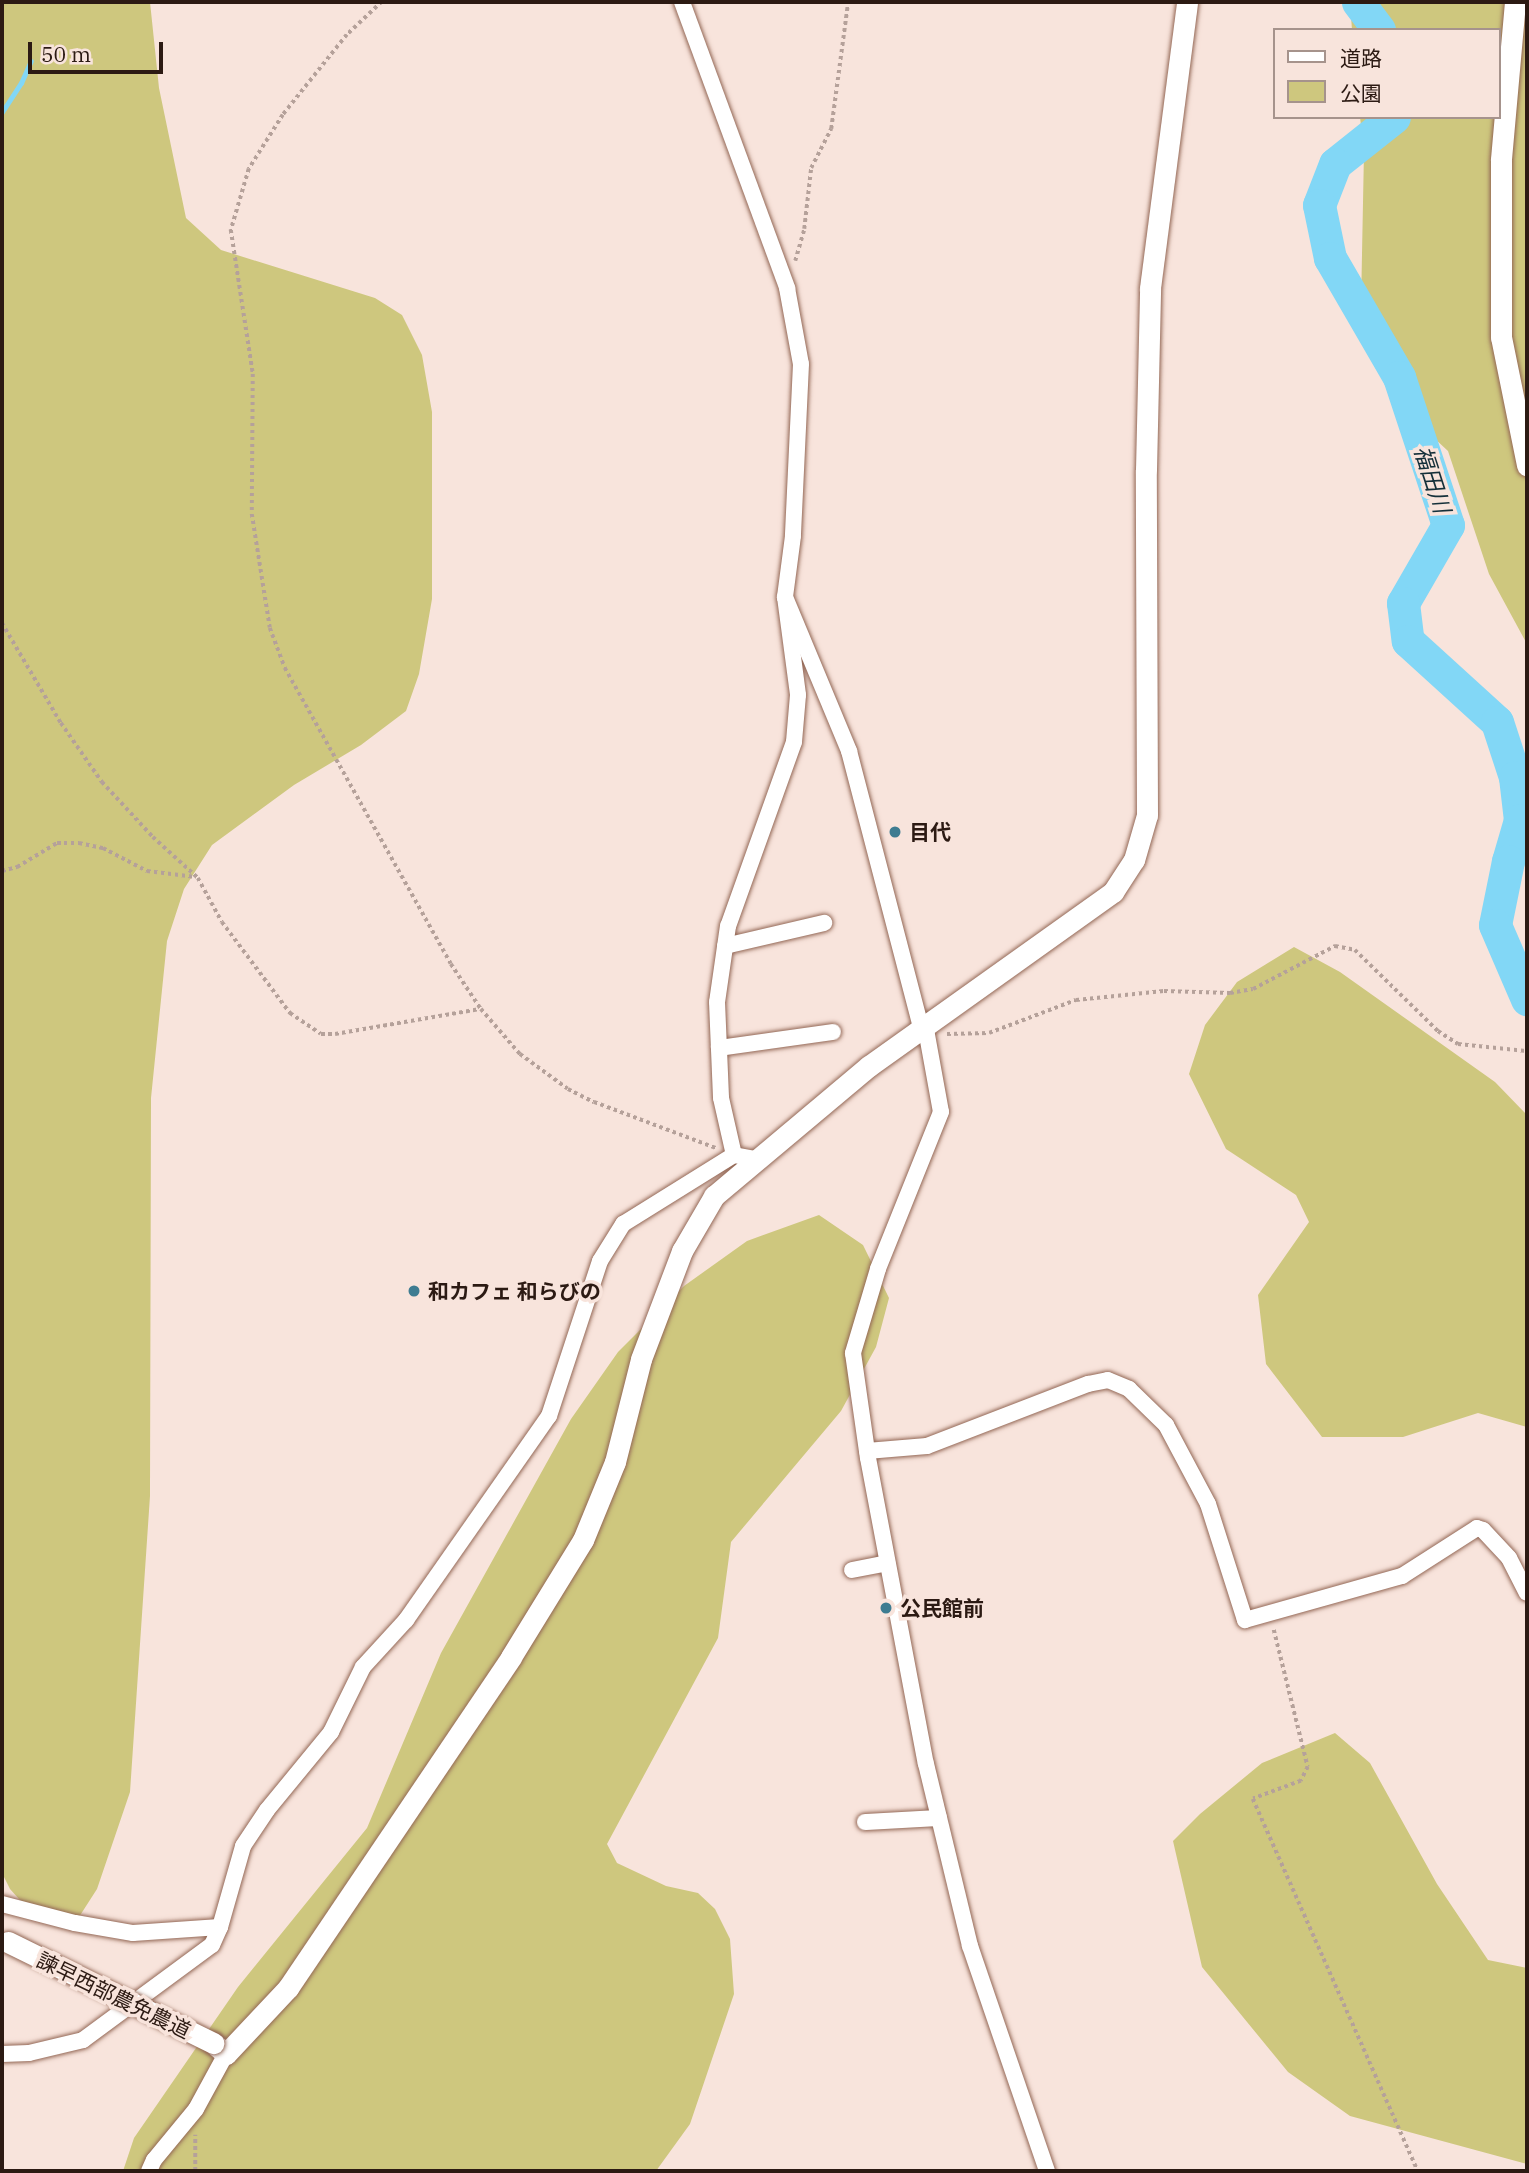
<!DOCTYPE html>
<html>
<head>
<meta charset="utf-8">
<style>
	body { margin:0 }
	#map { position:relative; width:1529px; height:2173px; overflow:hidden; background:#f8e4dc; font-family:"IBM Plex Serif","Noto Sans JP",serif }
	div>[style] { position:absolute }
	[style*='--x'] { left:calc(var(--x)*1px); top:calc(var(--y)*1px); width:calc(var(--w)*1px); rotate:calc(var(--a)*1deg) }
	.green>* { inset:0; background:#cec77e }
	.stream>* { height:5px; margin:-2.5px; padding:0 2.5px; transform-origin:2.5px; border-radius:2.5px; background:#82d7f6 }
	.river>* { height:33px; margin:-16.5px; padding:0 16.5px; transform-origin:16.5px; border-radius:16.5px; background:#82d7f6 }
	.path>* { height:3.5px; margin-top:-1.75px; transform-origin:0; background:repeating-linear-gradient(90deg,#b5a19a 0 3.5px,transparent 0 7px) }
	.roads { filter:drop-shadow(0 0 2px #936755) drop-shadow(0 0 2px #936755) }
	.minor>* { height:16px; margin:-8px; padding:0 8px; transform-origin:8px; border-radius:8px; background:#fff }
	.tertiary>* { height:21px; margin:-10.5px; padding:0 10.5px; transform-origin:10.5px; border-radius:10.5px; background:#fff }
	.bridges { filter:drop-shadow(0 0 2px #936755) drop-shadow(0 0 2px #936755) }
	.tertiary-bridge>* { height:21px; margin:-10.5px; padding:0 10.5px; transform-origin:10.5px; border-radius:10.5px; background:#fff }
	.dots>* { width:19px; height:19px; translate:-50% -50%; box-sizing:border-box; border:4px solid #f8e4dc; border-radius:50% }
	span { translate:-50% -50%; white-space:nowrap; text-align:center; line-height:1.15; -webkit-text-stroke:7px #f8e4dc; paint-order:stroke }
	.poi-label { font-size:21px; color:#2c1a13; font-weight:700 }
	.left { translate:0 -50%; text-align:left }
	.street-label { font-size:21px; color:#2c1a13 }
	.water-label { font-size:23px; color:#15303a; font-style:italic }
	.frame { position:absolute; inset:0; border:4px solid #2c1a13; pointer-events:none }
	.legend { position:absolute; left:1273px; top:28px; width:228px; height:91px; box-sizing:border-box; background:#f8e4dc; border:2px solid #a6938c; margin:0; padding:9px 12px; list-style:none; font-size:21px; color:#2c1a13 }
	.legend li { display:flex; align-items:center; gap:14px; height:35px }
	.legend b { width:35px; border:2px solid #a6938c }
	.scale { position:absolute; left:28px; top:42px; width:135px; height:32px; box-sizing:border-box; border:4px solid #2c1a13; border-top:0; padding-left:9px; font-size:21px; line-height:24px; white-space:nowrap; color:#2c1a13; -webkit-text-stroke:5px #f8e4dc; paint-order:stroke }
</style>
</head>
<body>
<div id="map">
	<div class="green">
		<i style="clip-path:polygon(2px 2px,150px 2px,159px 88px,186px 218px,221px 250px,375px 298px,402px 315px,422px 355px,432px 412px,432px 599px,419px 674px,406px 711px,361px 745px,294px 785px,212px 845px,184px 889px,167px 941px,151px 1098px,150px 1496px,130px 1792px,97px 1889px,79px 1917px,37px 1919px,10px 1889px,2px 1873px)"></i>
		<i style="clip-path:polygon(1350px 2px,1527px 2px,1527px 644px,1489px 574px,1448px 451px,1403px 409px,1361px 306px,1364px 151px,1360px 117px,1499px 117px,1499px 30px,1352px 30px)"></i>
		<i style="clip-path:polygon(1294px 947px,1340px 972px,1495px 1082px,1527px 1115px,1527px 1427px,1478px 1413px,1403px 1437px,1322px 1437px,1266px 1364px,1258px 1295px,1309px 1222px,1296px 1195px,1226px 1149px,1189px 1074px,1205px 1025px,1237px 982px)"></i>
		<i style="clip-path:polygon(819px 1215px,863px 1245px,889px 1298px,876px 1347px,841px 1411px,731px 1542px,718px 1638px,607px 1844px,617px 1863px,666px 1886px,698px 1893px,715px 1909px,730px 1939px,734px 1994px,690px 2124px,656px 2171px,123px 2171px,134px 2138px,238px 1987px,367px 1828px,441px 1653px,571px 1419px,618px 1352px,684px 1286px,747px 1241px)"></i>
		<i style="clip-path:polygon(1335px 1733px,1370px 1763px,1437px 1884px,1488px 1960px,1527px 1968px,1527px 2164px,1350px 2116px,1288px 2072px,1202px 1967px,1173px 1841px,1200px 1814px,1262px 1763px)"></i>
	</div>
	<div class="stream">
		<i style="--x:2;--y:112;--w:35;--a:-57"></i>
		<i style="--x:21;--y:83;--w:24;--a:-66"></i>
	</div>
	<div class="river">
		<i style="--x:1358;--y:2;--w:35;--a:53"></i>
		<i style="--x:1394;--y:117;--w:75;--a:141.5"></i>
		<i style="--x:1335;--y:164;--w:44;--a:111.3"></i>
		<i style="--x:1319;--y:205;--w:54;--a:78.3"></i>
		<i style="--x:1330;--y:258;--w:138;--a:59.9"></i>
		<i style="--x:1399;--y:377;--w:156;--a:71.7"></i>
		<i style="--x:1448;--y:525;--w:90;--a:120"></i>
		<i style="--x:1403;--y:603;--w:38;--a:83"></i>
		<i style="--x:1408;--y:641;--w:120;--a:42.3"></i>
		<i style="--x:1497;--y:722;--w:58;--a:71.9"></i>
		<i style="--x:1515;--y:777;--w:43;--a:83.4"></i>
		<i style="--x:1520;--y:820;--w:43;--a:106.3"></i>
		<i style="--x:1508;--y:861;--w:65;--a:101.5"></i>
		<i style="--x:1495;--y:925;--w:81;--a:66.6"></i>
	</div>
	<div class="path">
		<i style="--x:382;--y:2;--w:48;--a:136.7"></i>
		<i style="--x:347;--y:35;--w:102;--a:128.7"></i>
		<i style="--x:283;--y:115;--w:64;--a:122.2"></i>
		<i style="--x:249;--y:169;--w:64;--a:106.4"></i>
		<i style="--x:231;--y:230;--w:146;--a:81.3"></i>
		<i style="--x:253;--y:374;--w:140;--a:90.4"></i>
		<i style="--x:252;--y:514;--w:115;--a:81"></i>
		<i style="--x:270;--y:628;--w:43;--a:69.4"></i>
		<i style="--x:285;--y:668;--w:339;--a:60.7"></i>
		<i style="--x:451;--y:964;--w:54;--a:56.3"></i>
		<i style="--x:481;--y:1009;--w:60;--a:49.1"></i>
		<i style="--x:520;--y:1054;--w:59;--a:36.1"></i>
		<i style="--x:568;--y:1089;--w:29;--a:27"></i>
		<i style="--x:594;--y:1102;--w:130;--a:20.7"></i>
		<i style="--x:795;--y:261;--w:33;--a:-74"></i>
		<i style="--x:804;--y:229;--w:61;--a:-83.5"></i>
		<i style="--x:811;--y:168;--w:44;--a:-62.9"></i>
		<i style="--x:831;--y:129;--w:128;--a:-82.4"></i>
		<i style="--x:2;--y:623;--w:116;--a:59.5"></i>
		<i style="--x:61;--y:723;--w:72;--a:55.2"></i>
		<i style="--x:102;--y:782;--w:75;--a:47.2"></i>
		<i style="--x:153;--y:837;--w:61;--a:42.3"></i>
		<i style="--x:198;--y:878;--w:50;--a:61.4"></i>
		<i style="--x:222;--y:922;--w:114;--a:53.2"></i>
		<i style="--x:290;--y:1013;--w:37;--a:34"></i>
		<i style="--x:321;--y:1034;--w:14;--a:0"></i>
		<i style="--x:335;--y:1034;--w:147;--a:-9.8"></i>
		<i style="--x:2;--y:871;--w:16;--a:-15"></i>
		<i style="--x:17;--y:867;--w:47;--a:-31"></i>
		<i style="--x:57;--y:843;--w:22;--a:0"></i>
		<i style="--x:79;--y:843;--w:25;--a:12"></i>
		<i style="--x:103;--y:848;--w:50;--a:27.6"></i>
		<i style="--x:147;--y:871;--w:49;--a:7"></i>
		<i style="--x:947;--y:1034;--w:42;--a:-1.4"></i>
		<i style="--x:989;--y:1033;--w:93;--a:-20.8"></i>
		<i style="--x:1076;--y:1000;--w:88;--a:-5.8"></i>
		<i style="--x:1164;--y:991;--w:66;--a:1.7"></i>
		<i style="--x:1230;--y:993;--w:23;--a:-10"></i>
		<i style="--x:1253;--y:989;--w:93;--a:-27.7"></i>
		<i style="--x:1335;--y:946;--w:20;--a:11"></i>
		<i style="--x:1355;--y:950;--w:116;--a:44.3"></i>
		<i style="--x:1438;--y:1031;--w:24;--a:33"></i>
		<i style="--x:1458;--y:1044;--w:69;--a:5.8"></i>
		<i style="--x:1274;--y:1630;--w:141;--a:76.1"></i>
		<i style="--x:1308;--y:1767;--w:16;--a:117"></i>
		<i style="--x:1301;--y:1781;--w:51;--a:159.4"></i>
		<i style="--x:1253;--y:1799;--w:407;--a:66.1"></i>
		<i style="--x:195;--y:2171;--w:36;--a:-90"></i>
	</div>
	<div class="roads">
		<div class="minor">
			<i style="--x:682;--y:2;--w:305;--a:69.8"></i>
			<i style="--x:787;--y:288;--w:77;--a:79.6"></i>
			<i style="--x:801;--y:364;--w:172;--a:92.7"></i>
			<i style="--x:793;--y:536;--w:62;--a:97.5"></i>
			<i style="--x:785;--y:597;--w:99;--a:82.4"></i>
			<i style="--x:798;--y:695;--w:47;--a:94.9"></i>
			<i style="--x:794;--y:742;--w:195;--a:109.7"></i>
			<i style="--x:728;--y:926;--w:77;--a:98.2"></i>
			<i style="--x:717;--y:1002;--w:96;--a:87.6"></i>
			<i style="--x:721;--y:1098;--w:58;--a:77.2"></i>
			<i style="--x:785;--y:597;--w:167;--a:67.4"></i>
			<i style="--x:849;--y:751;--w:286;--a:75.4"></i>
			<i style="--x:921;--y:1028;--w:9;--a:49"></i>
			<i style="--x:927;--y:1035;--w:78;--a:79.7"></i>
			<i style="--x:941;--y:1112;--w:169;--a:111.9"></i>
			<i style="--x:878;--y:1269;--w:88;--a:106.6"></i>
			<i style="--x:853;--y:1353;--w:106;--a:81.9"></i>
			<i style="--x:868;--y:1458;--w:311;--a:79.3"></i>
			<i style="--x:926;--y:1764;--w:187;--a:76.4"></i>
			<i style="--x:970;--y:1946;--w:238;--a:71.1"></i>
			<i style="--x:725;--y:946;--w:102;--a:-13.1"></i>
			<i style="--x:719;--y:1048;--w:115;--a:-8"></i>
			<i style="--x:867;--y:1451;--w:60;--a:-4.8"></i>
			<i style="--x:927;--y:1446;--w:173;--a:-21.1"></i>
			<i style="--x:1088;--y:1384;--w:20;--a:-11"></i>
			<i style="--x:1108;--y:1380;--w:23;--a:23"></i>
			<i style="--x:1129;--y:1389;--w:52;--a:44.2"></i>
			<i style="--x:1166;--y:1425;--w:89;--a:62"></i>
			<i style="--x:1208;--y:1504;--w:122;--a:72.3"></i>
			<i style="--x:1245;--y:1620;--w:163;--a:-15.7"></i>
			<i style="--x:1402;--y:1576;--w:89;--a:-32.6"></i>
			<i style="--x:1477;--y:1528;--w:6;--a:18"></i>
			<i style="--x:1483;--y:1530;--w:38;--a:47"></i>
			<i style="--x:1509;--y:1558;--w:39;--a:63"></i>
			<i style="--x:852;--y:1570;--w:36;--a:-11"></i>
			<i style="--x:865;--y:1822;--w:74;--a:-3.1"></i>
			<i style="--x:2;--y:1904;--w:75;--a:14.6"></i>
			<i style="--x:75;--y:1923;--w:59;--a:9.8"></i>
			<i style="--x:133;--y:1933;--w:87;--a:-3.9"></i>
			<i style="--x:2;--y:2054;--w:27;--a:-2"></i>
			<i style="--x:29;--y:2053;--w:56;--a:-13.5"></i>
			<i style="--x:83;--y:2040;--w:160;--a:-36.4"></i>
			<i style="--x:212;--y:1945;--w:20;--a:-66"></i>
			<i style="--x:220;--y:1927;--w:84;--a:-74.1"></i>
			<i style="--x:243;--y:1846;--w:43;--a:-56.3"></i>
			<i style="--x:267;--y:1810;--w:101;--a:-50.6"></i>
			<i style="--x:331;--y:1732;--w:72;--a:-63.8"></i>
			<i style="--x:363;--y:1667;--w:64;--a:-47.5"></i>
			<i style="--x:406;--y:1620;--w:249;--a:-55"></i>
			<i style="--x:549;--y:1416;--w:163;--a:-71.8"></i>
			<i style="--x:600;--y:1261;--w:44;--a:-58.1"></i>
			<i style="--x:623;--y:1224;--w:131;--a:-31.9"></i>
			<i style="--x:734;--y:1155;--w:26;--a:11"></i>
			<i style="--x:149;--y:2171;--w:12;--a:-66"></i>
			<i style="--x:154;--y:2160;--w:66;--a:-50.5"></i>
			<i style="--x:196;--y:2109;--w:63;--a:-61.4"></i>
		</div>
		<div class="tertiary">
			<i style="--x:1515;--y:2;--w:159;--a:95.1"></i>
			<i style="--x:1501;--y:160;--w:177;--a:90"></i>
			<i style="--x:1501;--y:337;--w:131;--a:78.5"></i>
			<i style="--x:213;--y:2043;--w:17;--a:40"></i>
			<i style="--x:226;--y:2054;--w:91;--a:-46.8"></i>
			<i style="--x:288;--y:1988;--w:399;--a:-56"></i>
			<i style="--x:511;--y:1657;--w:137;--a:-58.4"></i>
			<i style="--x:583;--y:1540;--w:84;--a:-67.7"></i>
			<i style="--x:615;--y:1462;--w:106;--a:-75.8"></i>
			<i style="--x:641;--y:1359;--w:116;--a:-69.2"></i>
			<i style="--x:682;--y:1251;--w:64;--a:-59.8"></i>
			<i style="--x:714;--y:1196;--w:202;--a:-40"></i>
			<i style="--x:869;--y:1066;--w:300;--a:-35.5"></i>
			<i style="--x:1113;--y:892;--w:38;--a:-57"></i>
			<i style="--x:1134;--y:860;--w:47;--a:-73.9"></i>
			<i style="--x:1147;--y:815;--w:345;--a:-90.2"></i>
			<i style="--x:1146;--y:470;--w:182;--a:-88.7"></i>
			<i style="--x:1150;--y:288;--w:288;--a:-82.6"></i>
		</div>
	</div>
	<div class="bridges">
		<div class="tertiary-bridge">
			<i style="--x:8;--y:1942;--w:229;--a:26.2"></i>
		</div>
	</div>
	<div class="dots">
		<i style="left:895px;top:832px;background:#3e7c91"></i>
		<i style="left:414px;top:1291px;background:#3e7c91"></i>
		<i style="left:886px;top:1608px;background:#3e7c91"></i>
	</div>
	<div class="poi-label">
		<span class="left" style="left:909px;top:832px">目代</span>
		<span class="left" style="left:428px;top:1291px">和カフェ 和らびの</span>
		<span class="left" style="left:900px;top:1608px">公民館前</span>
	</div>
	<div class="street-label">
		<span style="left:114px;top:1995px;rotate:26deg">諫早西部農免農道</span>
	</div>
	<div class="water-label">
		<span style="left:1433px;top:479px;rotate:72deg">福田川</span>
	</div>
	<div class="frame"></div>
	<ul class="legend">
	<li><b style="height:9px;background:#fff"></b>道路</li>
	<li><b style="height:19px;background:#cec77e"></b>公園</li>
	</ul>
	<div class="scale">50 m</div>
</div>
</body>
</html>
